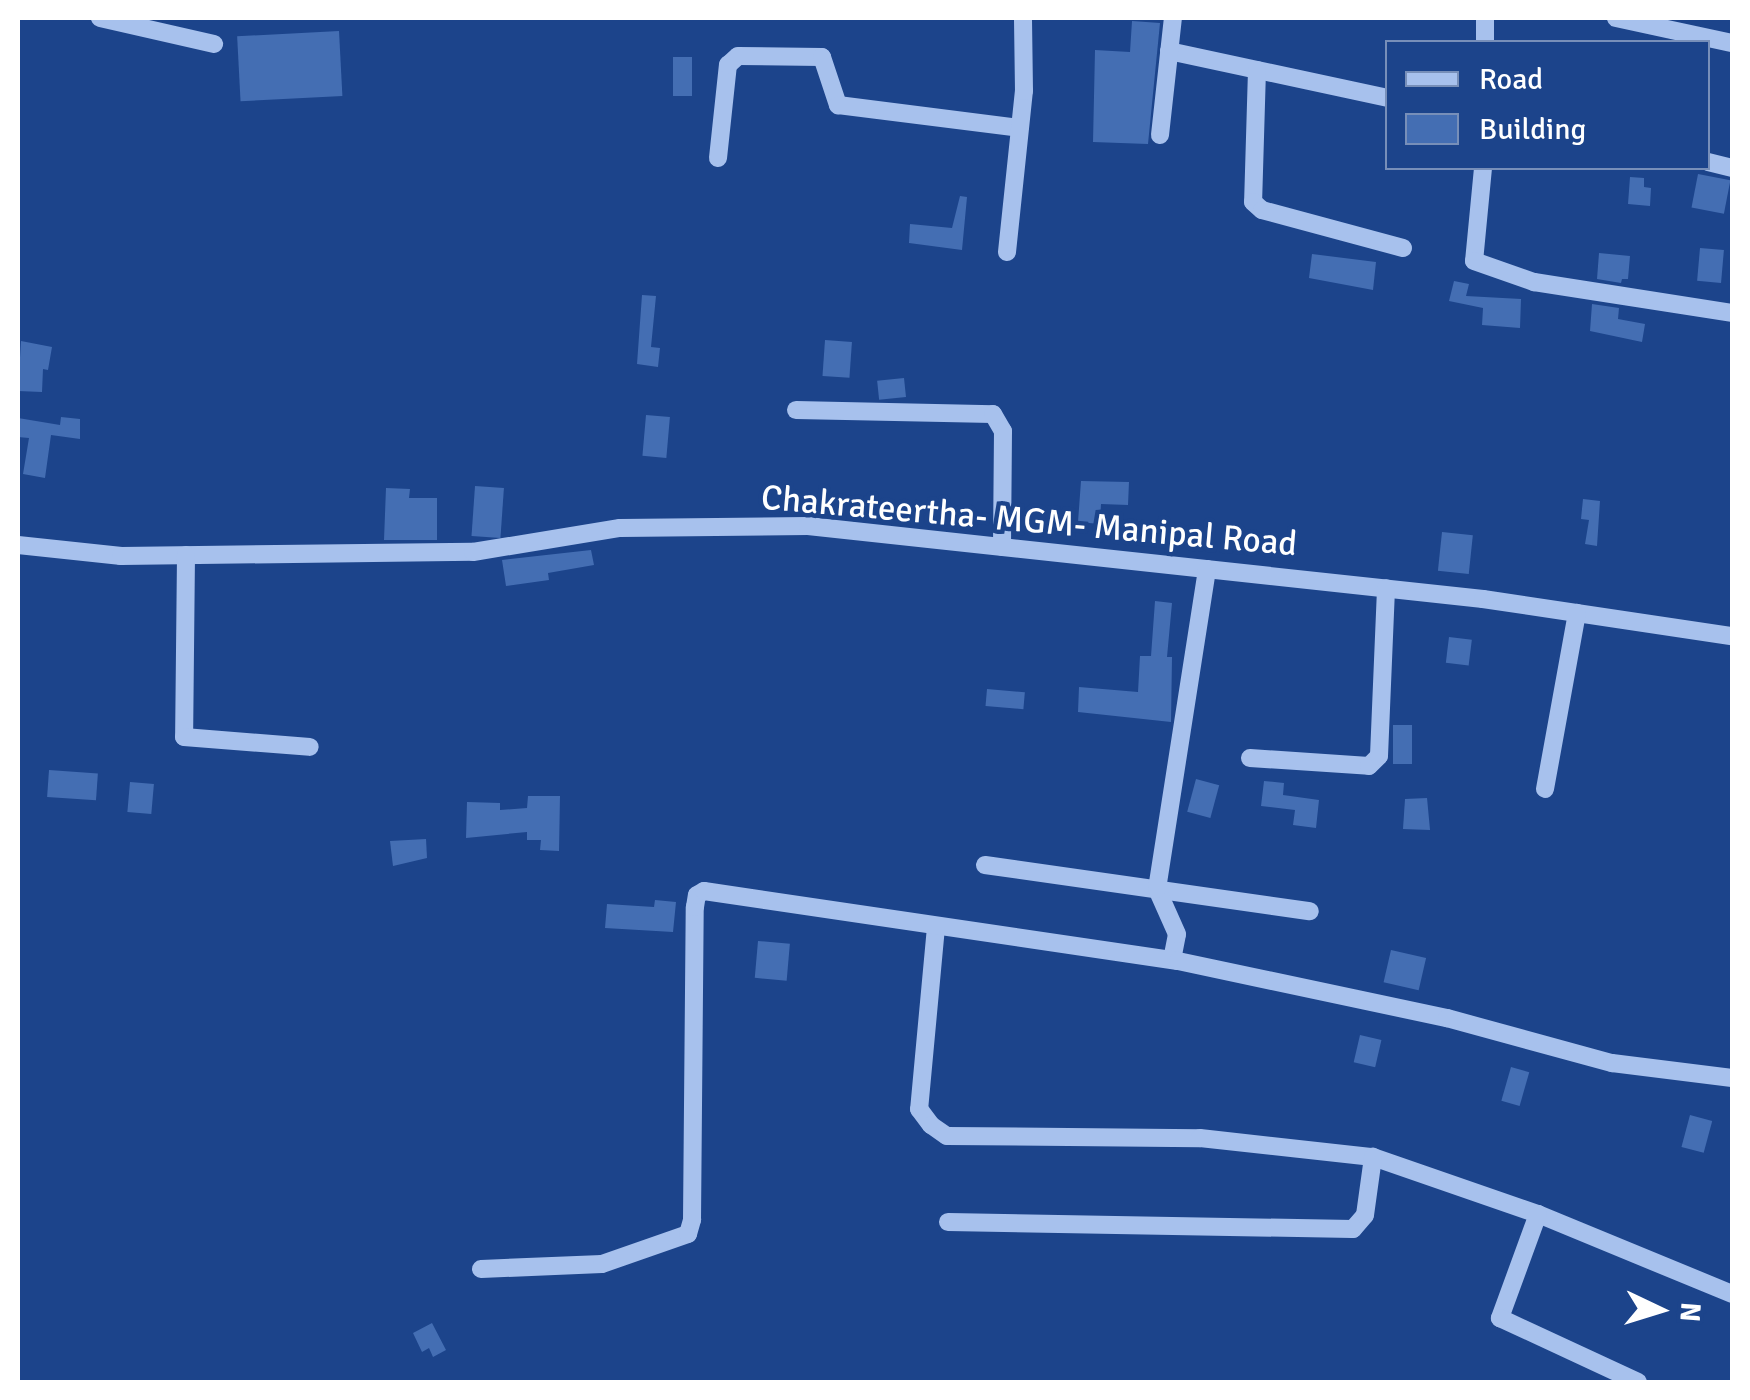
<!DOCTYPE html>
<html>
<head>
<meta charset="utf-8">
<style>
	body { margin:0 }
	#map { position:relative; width:1750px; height:1400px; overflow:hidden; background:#1c448b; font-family:Signika,sans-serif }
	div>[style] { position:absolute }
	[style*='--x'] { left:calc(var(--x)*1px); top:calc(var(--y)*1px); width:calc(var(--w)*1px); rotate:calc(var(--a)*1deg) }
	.building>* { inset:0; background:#446eb3; transform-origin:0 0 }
	.minor>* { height:18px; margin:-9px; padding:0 9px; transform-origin:9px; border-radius:9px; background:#a7c1ed }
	span { translate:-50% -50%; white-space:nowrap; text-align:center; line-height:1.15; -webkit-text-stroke:9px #1c448b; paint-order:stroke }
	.street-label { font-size:35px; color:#fff }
	.frame { position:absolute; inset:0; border:20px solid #fff; pointer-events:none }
	.legend { position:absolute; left:1385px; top:40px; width:325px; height:130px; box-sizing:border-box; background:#1c448b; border:2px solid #778fb9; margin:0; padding:12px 18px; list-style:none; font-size:30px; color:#fff }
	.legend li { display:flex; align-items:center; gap:20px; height:50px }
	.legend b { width:50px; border:2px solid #778fb9 }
	.north { position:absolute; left:1610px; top:1260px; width:100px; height:100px; -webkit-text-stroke:8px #1c448b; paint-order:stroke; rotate:94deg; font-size:28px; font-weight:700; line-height:40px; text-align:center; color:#fff }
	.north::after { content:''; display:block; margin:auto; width:35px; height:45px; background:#fff; clip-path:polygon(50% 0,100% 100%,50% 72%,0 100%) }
</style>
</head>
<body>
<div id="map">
	<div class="building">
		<i style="clip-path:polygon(1132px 21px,1160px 23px,1148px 144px,1093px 142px,1095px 50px,1130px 52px)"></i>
		<i style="left:339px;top:31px;width:65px;height:102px;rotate:87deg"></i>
		<i style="left:673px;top:57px;width:19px;height:39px"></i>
		<i style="left:1698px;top:174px;width:33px;height:34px;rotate:11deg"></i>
		<i style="clip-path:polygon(1630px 177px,1644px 178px,1644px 187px,1651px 188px,1650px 206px,1628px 204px)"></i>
		<i style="clip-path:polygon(960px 196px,967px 197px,962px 250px,909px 243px,910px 224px,952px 228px)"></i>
		<i style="left:1700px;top:248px;width:24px;height:33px;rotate:5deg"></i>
		<i style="clip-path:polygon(1599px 253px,1630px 256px,1628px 279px,1622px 279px,1621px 283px,1597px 279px)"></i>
		<i style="clip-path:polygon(1312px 254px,1376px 262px,1373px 290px,1309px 278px)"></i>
		<i style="clip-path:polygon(1454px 281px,1469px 284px,1466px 296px,1521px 299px,1520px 328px,1482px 325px,1483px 308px,1449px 301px)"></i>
		<i style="clip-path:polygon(642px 295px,656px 296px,651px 347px,660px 348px,658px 367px,637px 364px)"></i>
		<i style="clip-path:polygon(1592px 304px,1619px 308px,1618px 319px,1645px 324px,1642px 342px,1590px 331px)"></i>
		<i style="left:825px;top:340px;width:27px;height:36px;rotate:4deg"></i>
		<i style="clip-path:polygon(21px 341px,52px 347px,48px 370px,43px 369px,42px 392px,18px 391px)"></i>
		<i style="left:904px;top:378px;width:19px;height:27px;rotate:84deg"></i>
		<i style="left:646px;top:415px;width:24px;height:41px;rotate:5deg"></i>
		<i style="clip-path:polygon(61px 417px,80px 419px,80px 439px,51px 435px,45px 478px,23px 474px,29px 438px,18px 437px,18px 418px,60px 425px)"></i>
		<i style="clip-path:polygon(1081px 481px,1129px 482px,1128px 505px,1101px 504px,1100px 524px,1078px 522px)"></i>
		<i style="left:475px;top:486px;width:29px;height:50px;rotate:4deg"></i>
		<i style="clip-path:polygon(386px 488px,410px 489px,409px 498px,437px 498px,437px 540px,384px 540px)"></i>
		<i style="clip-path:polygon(1583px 499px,1600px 501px,1597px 546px,1585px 544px,1589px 520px,1581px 519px)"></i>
		<i style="left:1442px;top:532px;width:31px;height:39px;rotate:6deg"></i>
		<i style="clip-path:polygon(591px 550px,594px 565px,548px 573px,549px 580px,506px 586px,502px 560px)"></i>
		<i style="clip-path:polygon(1155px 601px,1172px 603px,1167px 657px,1172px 657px,1171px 722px,1078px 712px,1079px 687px,1138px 692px,1140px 656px,1151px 656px)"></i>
		<i style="left:1449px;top:637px;width:23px;height:26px;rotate:7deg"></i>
		<i style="left:987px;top:689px;width:38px;height:17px;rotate:5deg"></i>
		<i style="left:1393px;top:725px;width:19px;height:39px"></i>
		<i style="left:49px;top:770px;width:49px;height:27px;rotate:4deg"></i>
		<i style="left:1196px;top:779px;width:24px;height:34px;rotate:15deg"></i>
		<i style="clip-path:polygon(1264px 781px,1284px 783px,1283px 795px,1319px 800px,1316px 828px,1293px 825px,1295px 810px,1261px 806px)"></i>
		<i style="left:130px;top:782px;width:24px;height:30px;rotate:5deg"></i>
		<i style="clip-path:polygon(528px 796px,560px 796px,559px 851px,540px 850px,541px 840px,527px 840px,527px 832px,466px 838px,467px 802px,500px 803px,500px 810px,527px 808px)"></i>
		<i style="clip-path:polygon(1427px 798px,1430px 830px,1403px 829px,1405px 799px)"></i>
		<i style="clip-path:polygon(426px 839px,427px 858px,393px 866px,390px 841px)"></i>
		<i style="clip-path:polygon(655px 900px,676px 902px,673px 932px,605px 928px,607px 904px,654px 907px)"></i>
		<i style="left:758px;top:941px;width:32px;height:37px;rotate:5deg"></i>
		<i style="left:1391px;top:950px;width:36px;height:33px;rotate:13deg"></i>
		<i style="left:1360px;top:1035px;width:22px;height:28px;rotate:13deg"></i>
		<i style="left:1511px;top:1067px;width:19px;height:35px;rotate:16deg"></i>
		<i style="left:1690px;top:1115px;width:23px;height:33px;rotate:15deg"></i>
		<i style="clip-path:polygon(432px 1323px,446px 1350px,433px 1357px,429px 1348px,422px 1352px,413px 1333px)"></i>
	</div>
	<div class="minor">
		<i style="--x:100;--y:18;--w:117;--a:12.8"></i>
		<i style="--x:1485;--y:18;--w:24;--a:90"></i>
		<i style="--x:1616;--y:18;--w:119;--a:12.2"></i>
		<i style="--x:1169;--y:51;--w:224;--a:12.1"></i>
		<i style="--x:1257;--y:70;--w:132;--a:91.7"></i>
		<i style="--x:1253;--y:202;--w:12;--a:42"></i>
		<i style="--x:1262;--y:210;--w:146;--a:15.1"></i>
		<i style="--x:1160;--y:135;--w:118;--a:-83.7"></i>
		<i style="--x:718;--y:158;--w:94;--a:-83.9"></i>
		<i style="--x:728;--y:65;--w:13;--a:-42"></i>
		<i style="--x:738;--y:56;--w:84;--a:0.7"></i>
		<i style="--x:822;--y:57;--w:51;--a:71.6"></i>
		<i style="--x:838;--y:105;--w:183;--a:7.2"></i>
		<i style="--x:1708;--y:162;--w:25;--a:14"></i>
		<i style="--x:1483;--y:168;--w:93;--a:95.5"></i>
		<i style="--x:1474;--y:261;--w:64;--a:19.3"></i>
		<i style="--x:1534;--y:282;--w:200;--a:8.9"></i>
		<i style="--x:1007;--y:252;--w:162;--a:-84"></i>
		<i style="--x:1024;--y:91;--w:73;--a:-90.8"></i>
		<i style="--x:796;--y:410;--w:197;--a:1.2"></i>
		<i style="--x:993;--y:414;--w:20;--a:60"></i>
		<i style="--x:1003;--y:431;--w:116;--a:90.5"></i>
		<i style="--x:18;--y:545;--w:104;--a:6.1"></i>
		<i style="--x:121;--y:556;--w:352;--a:-0.7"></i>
		<i style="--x:473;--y:552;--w:149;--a:-9.3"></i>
		<i style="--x:620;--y:528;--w:188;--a:-0.6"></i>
		<i style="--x:808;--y:526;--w:679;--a:6.17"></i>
		<i style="--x:1483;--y:599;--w:252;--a:8.5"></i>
		<i style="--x:186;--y:555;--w:182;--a:90.6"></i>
		<i style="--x:184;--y:737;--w:126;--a:4.5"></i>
		<i style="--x:1250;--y:758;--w:119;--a:3.8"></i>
		<i style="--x:1369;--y:766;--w:14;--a:-45"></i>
		<i style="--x:1379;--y:756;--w:168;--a:-87.6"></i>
		<i style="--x:1545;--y:789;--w:179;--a:-79.7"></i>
		<i style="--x:985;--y:865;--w:328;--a:8.1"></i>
		<i style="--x:936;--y:927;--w:183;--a:95.3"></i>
		<i style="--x:919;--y:1109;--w:20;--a:53"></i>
		<i style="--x:931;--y:1125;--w:19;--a:35"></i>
		<i style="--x:947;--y:1136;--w:253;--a:0.5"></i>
		<i style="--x:1200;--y:1138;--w:174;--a:6.3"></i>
		<i style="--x:1373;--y:1157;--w:175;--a:19.1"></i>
		<i style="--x:1538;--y:1214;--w:210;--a:22.4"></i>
		<i style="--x:1172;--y:960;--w:26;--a:-79"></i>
		<i style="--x:1177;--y:934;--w:49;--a:-114"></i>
		<i style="--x:1157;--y:889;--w:324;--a:-81.1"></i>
		<i style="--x:1538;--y:1214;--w:111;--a:110.1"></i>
		<i style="--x:1500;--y:1318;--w:152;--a:24.9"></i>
		<i style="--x:948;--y:1222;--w:405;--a:1"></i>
		<i style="--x:1353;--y:1229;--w:18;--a:-49"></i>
		<i style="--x:1365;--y:1215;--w:59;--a:-82.1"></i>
		<i style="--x:481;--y:1269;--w:121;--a:-2.4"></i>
		<i style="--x:602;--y:1264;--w:91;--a:-19.2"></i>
		<i style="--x:688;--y:1234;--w:15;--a:-74"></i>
		<i style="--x:692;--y:1220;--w:313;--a:-89.5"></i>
		<i style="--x:695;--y:907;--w:12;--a:-81"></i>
		<i style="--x:697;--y:895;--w:8;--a:-30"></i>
		<i style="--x:704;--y:891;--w:479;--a:8.4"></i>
		<i style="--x:1178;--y:961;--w:275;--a:12"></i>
		<i style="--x:1447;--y:1018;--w:171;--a:15.3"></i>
		<i style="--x:1612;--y:1063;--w:121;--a:7.1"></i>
	</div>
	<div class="street-label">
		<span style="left:1029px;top:521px;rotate:5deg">Chakrateertha- MGM- Manipal Road</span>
	</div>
	<div class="frame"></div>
	<ul class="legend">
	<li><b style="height:12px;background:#a7c1ed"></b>Road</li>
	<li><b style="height:28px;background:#446eb3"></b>Building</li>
	</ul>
	<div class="north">N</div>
</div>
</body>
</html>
